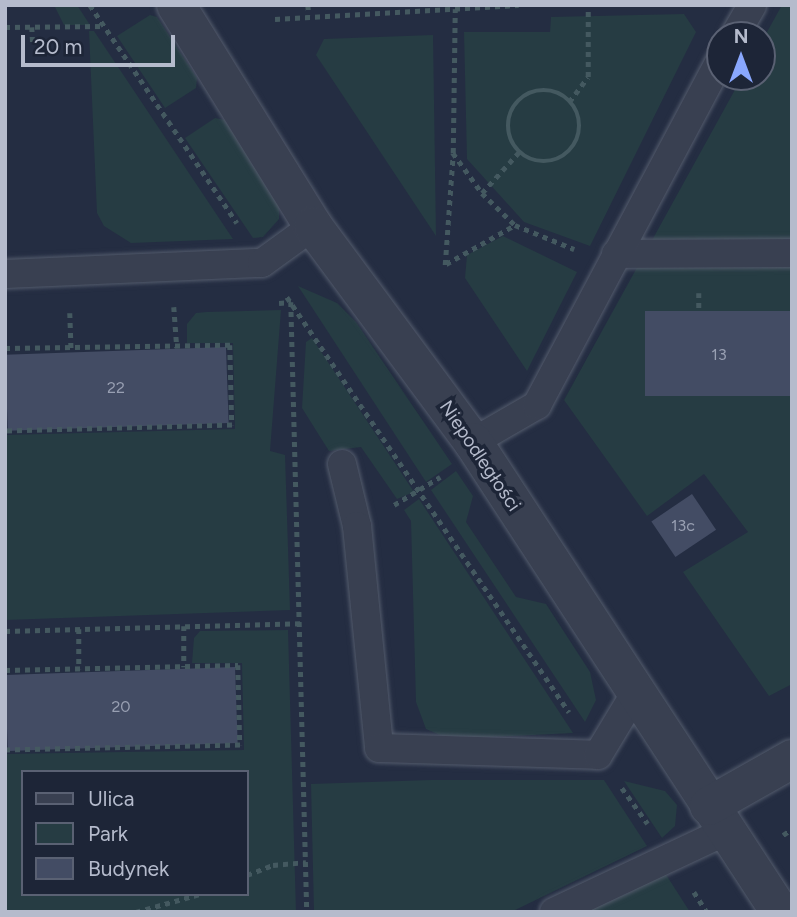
<!DOCTYPE html>
<html>
<head>
<meta charset="utf-8">
<style>
	body { margin:0 }
	#map { position:relative; width:797px; height:917px; overflow:hidden; background:#242d42; font-family:Figtree,sans-serif }
	div>[style] { position:absolute }
	[style*='--x'] { left:calc(var(--x)*1px); top:calc(var(--y)*1px); width:calc(var(--w)*1px); rotate:calc(var(--a)*1deg) }
	.green>* { inset:0; background:#263c43 }
	.building>* { inset:0; background:#434c64; transform-origin:0 0 }
	.path>* { height:4.5px; margin-top:-2.25px; transform-origin:0; background:repeating-linear-gradient(90deg,#445960 0 5px,transparent 0 10px) }
	.path>.ring { margin:-2.25px; padding:0; box-sizing:content-box; background:none; border:4.5px solid #445960; border-radius:50% }
	.roads { filter:drop-shadow(0 0 2px #535b6c) drop-shadow(0 0 2px #535b6c) }
	.lane>* { height:28px; margin:-14px; padding:0 14px; transform-origin:14px; border-radius:14px; background:#394051 }
	.street>* { height:38px; margin:-19px; padding:0 19px; transform-origin:19px; border-radius:19px; background:#394051 }
	span { translate:-50% -50%; white-space:nowrap; text-align:center; line-height:1.15; -webkit-text-stroke:7px #1d2537; paint-order:stroke }
	.number-label { font-size:16px; color:#989fb2 }
	.number-label span { -webkit-text-stroke-width:0 }
	.street-label { font-size:19px; color:#b5bbcc }
	.frame { position:absolute; inset:0; border:7px solid #b5bbcc; pointer-events:none }
	.legend { position:absolute; left:21px; top:770px; width:228px; height:126px; box-sizing:border-box; background:#1d2537; border:2px solid #5a6173; margin:0; padding:9px 12px; list-style:none; font-size:21px; color:#b5bbcc }
	.legend li { display:flex; align-items:center; gap:14px; height:35px }
	.legend b { width:35px; border:2px solid #5a6173 }
	.north { position:absolute; left:706px; top:21px; width:70px; height:70px; box-sizing:border-box; background:#1d2537; border:2px solid #5a6173; border-radius:50%; rotate:0deg; font-size:19px; font-weight:700; line-height:28px; text-align:center; color:#b5bbcc }
	.north::after { content:''; display:block; margin:auto; width:24px; height:32px; background:#89a7fd; clip-path:polygon(50% 0,100% 100%,50% 72%,0 100%) }
	.scale { position:absolute; left:21px; top:35px; width:154px; height:32px; box-sizing:border-box; border:4px solid #b5bbcc; border-top:0; padding-left:9px; font-size:21px; line-height:24px; white-space:nowrap; color:#b5bbcc; -webkit-text-stroke:5px #1d2537; paint-order:stroke }
</style>
</head>
<body>
<div id="map">
	<div class="green">
		<i style="clip-path:polygon(54px 5px,77px 5px,90px 25px,64px 25px)"></i>
		<i style="clip-path:polygon(782px 5px,792px 5px,792px 684px,769px 696px,683px 572px,748px 532px,704px 474px,647px 516px,564px 400px,742px 77px,762px 77px,762px 41px)"></i>
		<i style="clip-path:polygon(684px 14px,696px 32px,590px 246px,524px 222px,467px 159px,464px 32px,550px 32px,551px 17px)"></i>
		<i style="clip-path:polygon(150px 15px,157px 17px,197px 78px,196px 88px,165px 108px,117px 36px)"></i>
		<i style="clip-path:polygon(89px 31px,94px 31px,233px 239px,131px 243px,104px 226px,97px 213px)"></i>
		<i style="clip-path:polygon(433px 35px,436px 236px,316px 55px,324px 39px)"></i>
		<i style="clip-path:polygon(215px 118px,225px 120px,279px 202px,279px 219px,263px 237px,253px 238px,185px 138px)"></i>
		<i style="clip-path:polygon(503px 236px,577px 272px,527px 371px,465px 278px,467px 255px)"></i>
		<i style="clip-path:polygon(298px 286px,337px 303px,356px 322px,452px 464px,426px 482px)"></i>
		<i style="clip-path:polygon(281px 310px,270px 451px,285px 455px,290px 610px,5px 620px,5px 435px,235px 429px,233px 343px,187px 343px,187px 324px,196px 313px,207px 312px)"></i>
		<i style="clip-path:polygon(312px 338px,414px 492px,397px 499px,361px 447px,329px 451px,302px 408px,306px 342px)"></i>
		<i style="clip-path:polygon(456px 471px,473px 496px,466px 522px,516px 597px,546px 604px,590px 672px,596px 700px,585px 722px,431px 490px)"></i>
		<i style="clip-path:polygon(419px 499px,573px 733px,449px 739px,426px 729px,416px 702px,411px 521px,404px 510px)"></i>
		<i style="clip-path:polygon(evenodd,288px 630px,296px 912px,5px 912px,5px 754px,244px 750px,242px 663px,192px 663px,194px 638px,200px 631px,288px 630px,23px 772px,247px 772px,247px 894px,23px 894px,23px 772px)"></i>
		<i style="clip-path:polygon(431px 780px,604px 780px,647px 846px,511px 912px,314px 912px,311px 784px)"></i>
		<i style="clip-path:polygon(624px 781px,665px 791px,677px 805px,675px 826px,662px 838px)"></i>
		<i style="clip-path:polygon(665px 873px,690px 912px,585px 912px)"></i>
	</div>
	<div class="building">
		<i style="left:792px;top:311px;width:85px;height:147px;rotate:90deg"></i>
		<i style="left:226px;top:347px;width:76px;height:221px;rotate:88deg"></i>
		<i style="left:692px;top:494px;width:43px;height:49px;rotate:56deg"></i>
		<i style="left:235px;top:667px;width:76px;height:230px;rotate:88deg"></i>
	</div>
	<div class="path">
		<i style="--x:90;--y:5;--w:263;--a:56"></i>
		<i style="--x:308;--y:5;--w:10;--a:84"></i>
		<i style="--x:275;--y:19;--w:244;--a:-3.3"></i>
		<i style="--x:5;--y:27;--w:100;--a:-0.6"></i>
		<i style="--x:32;--y:27;--w:17;--a:87"></i>
		<i class="ring" style="left:508px;top:90px;width:67.5px;height:67.5px"></i>
		<i style="--x:569;--y:102;--w:31;--a:-53"></i>
		<i style="--x:588;--y:77;--w:72;--a:-90"></i>
		<i style="--x:453;--y:153;--w:49;--a:54.1"></i>
		<i style="--x:482;--y:193;--w:46;--a:44.1"></i>
		<i style="--x:515;--y:225;--w:64;--a:22.1"></i>
		<i style="--x:482;--y:193;--w:55;--a:-47.9"></i>
		<i style="--x:446;--y:264;--w:79;--a:-29.5"></i>
		<i style="--x:445;--y:265;--w:112;--a:-85.9"></i>
		<i style="--x:453;--y:153;--w:144;--a:-89.2"></i>
		<i style="--x:699;--y:293;--w:19;--a:90"></i>
		<i style="--x:287;--y:297;--w:502;--a:55.8"></i>
		<i style="--x:279;--y:303;--w:12;--a:-5"></i>
		<i style="--x:291;--y:302;--w:610;--a:88.5"></i>
		<i style="--x:174;--y:307;--w:41;--a:85.8"></i>
		<i style="--x:70;--y:313;--w:38;--a:88"></i>
		<i style="--x:5;--y:348;--w:225;--a:-0.8"></i>
		<i style="--x:230;--y:345;--w:80;--a:88.6"></i>
		<i style="--x:232;--y:425;--w:227;--a:178.5"></i>
		<i style="--x:394;--y:505;--w:54;--a:-31.3"></i>
		<i style="--x:184;--y:626;--w:41;--a:90"></i>
		<i style="--x:79;--y:629;--w:40;--a:90"></i>
		<i style="--x:5;--y:631;--w:296;--a:-1.5"></i>
		<i style="--x:5;--y:670;--w:233;--a:-1.2"></i>
		<i style="--x:238;--y:665;--w:80;--a:88.6"></i>
		<i style="--x:240;--y:745;--w:235;--a:178.8"></i>
		<i style="--x:622;--y:788;--w:44;--a:54.2"></i>
		<i style="--x:783;--y:835;--w:11;--a:-34"></i>
		<i style="--x:247;--y:875;--w:28;--a:-21"></i>
		<i style="--x:273;--y:865;--w:33;--a:-5"></i>
		<i style="--x:694;--y:892;--w:24;--a:57"></i>
		<i style="--x:136;--y:912;--w:66;--a:-15.7"></i>
	</div>
	<div class="roads">
		<div class="lane">
			<i style="--x:735;--y:35;--w:34;--a:-60"></i>
			<i style="--x:616;--y:254;--w:176;--a:-0.3"></i>
			<i style="--x:5;--y:274;--w:257;--a:-2.5"></i>
			<i style="--x:262;--y:263;--w:63;--a:-36"></i>
			<i style="--x:473;--y:442;--w:74;--a:-30"></i>
			<i style="--x:537;--y:405;--w:390;--a:-62"></i>
			<i style="--x:342;--y:464;--w:64;--a:76.4"></i>
			<i style="--x:357;--y:526;--w:223;--a:84.3"></i>
			<i style="--x:379;--y:748;--w:219;--a:1.8"></i>
			<i style="--x:598;--y:755;--w:74;--a:-58.9"></i>
			<i style="--x:554;--y:912;--w:190;--a:-25.2"></i>
		</div>
		<div class="street">
			<i style="--x:176;--y:5;--w:260;--a:58.2"></i>
			<i style="--x:313;--y:226;--w:269;--a:53.5"></i>
			<i style="--x:473;--y:442;--w:561;--a:56.85"></i>
			<i style="--x:709;--y:806;--w:95;--a:-29.5"></i>
		</div>
	</div>
	<div class="number-label">
		<span style="left:719px;top:355px">13</span>
		<span style="left:116px;top:388px">22</span>
		<span style="left:683px;top:526px">13c</span>
		<span style="left:121px;top:707px">20</span>
	</div>
	<div class="street-label">
		<span style="left:480px;top:456px;rotate:56deg">Niepodległości</span>
	</div>
	<div class="frame"></div>
	<ul class="legend">
	<li><b style="height:9px;background:#394051"></b>Ulica</li>
	<li><b style="height:19px;background:#263c43"></b>Park</li>
	<li><b style="height:19px;background:#434c64"></b>Budynek</li>
	</ul>
	<div class="north">N</div>
	<div class="scale">20 m</div>
</div>
</body>
</html>
